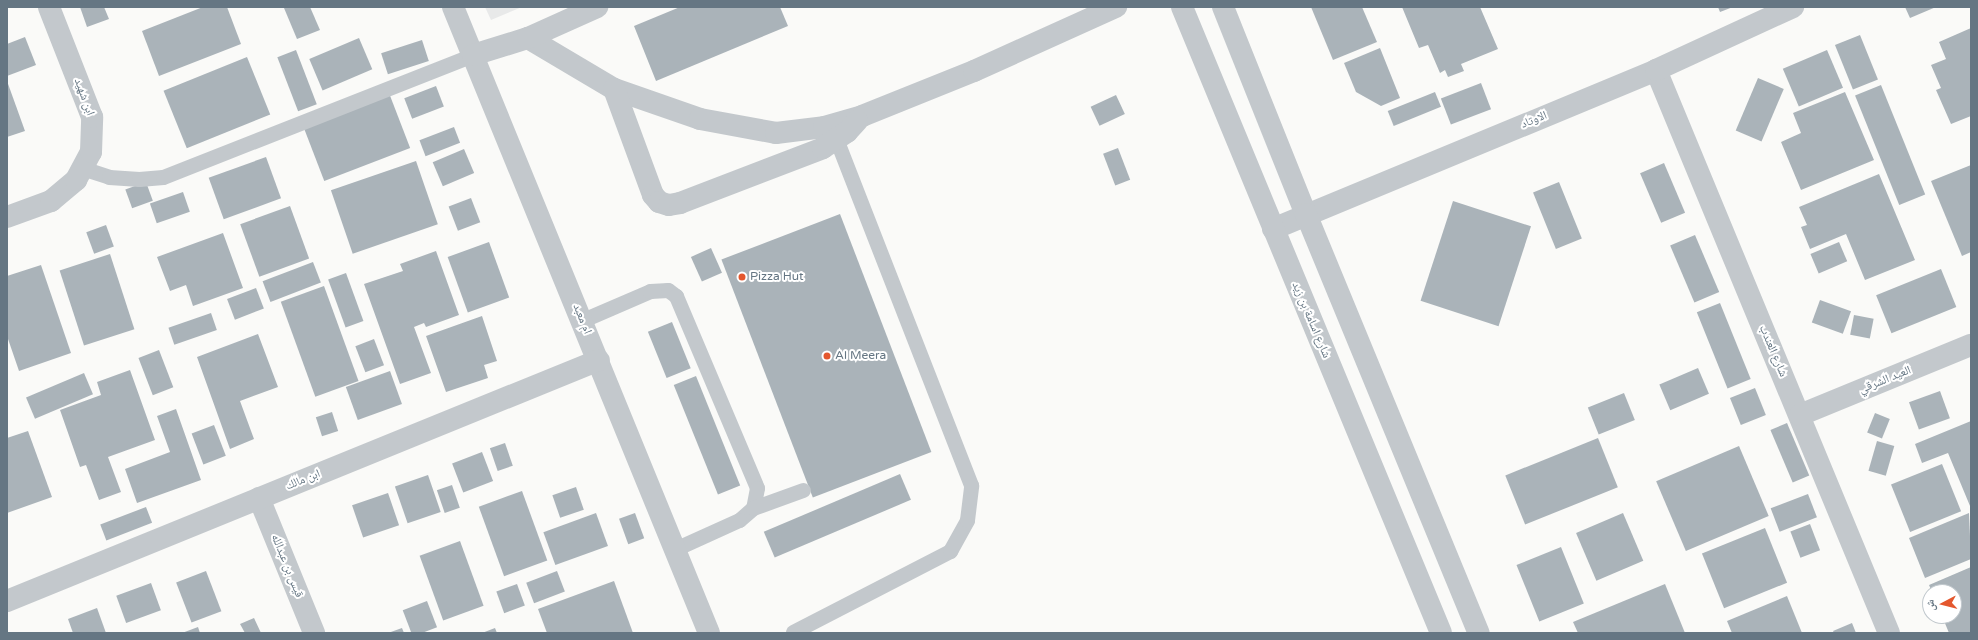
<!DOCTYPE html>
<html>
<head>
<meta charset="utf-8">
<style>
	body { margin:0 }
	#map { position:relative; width:1978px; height:640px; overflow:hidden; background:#fafaf8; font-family:"Varela Round","Noto Naskh Arabic",sans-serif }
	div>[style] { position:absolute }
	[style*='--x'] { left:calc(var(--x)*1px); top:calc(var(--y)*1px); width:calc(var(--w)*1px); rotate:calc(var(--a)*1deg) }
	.built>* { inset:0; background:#e8e9e9 }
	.building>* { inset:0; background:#aab3b9; transform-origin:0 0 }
	.service>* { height:15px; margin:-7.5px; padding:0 7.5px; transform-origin:7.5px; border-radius:7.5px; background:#c3c8cc }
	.minor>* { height:22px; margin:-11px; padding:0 11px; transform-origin:11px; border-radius:11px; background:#c3c8cc }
	.tertiary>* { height:22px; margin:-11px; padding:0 11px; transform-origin:11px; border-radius:11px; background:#c3c8cc }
	.dots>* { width:11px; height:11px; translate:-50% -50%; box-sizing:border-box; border:2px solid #fff; border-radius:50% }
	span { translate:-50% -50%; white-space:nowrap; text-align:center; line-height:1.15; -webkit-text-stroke:4px #fff; paint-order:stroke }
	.street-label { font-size:12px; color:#657683 }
	.poi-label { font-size:12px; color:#657683 }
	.left { translate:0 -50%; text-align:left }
	.frame { position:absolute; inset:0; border:8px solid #657683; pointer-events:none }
	.north { position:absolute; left:1922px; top:584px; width:40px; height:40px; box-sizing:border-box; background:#fff; border:1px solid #c1c8cd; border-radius:50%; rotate:263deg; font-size:11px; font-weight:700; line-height:16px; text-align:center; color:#657683 }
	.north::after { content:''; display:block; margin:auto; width:14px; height:18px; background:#e4572e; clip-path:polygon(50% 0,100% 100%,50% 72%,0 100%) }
</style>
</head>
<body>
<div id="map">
	<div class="built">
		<i style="clip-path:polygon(485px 7px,522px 7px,491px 20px)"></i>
	</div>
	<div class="building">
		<i style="clip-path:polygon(80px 7px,104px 7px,109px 19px,87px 27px)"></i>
		<i style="clip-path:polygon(203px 7px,227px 7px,241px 44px,159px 76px,142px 31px)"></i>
		<i style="clip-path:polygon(310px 7px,320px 30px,297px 39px,284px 8px)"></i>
		<i style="clip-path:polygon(680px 7px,780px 7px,788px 26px,656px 81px,634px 26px)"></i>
		<i style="clip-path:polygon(1311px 7px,1362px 7px,1377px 42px,1333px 60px)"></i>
		<i style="clip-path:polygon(1402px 7px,1480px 7px,1498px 49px,1461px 64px,1464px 71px,1448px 77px,1445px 70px,1440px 73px,1428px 45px,1419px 48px)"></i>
		<i style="clip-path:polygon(1718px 7px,1733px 7px,1720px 12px)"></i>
		<i style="clip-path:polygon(1905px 7px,1936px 7px,1910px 18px)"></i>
		<i style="clip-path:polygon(1971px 28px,1971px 116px,1951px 124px,1936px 90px,1941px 88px,1931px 65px,1946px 59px,1939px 42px)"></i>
		<i style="left:1860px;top:35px;width:48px;height:27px;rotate:68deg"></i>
		<i style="clip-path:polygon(25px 37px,36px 65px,7px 76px,7px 44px)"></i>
		<i style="left:359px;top:38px;width:34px;height:54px;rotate:67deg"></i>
		<i style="left:422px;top:40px;width:22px;height:43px;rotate:72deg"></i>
		<i style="clip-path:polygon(1380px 48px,1400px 98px,1381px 106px,1356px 92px,1344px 63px)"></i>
		<i style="left:296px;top:50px;width:58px;height:20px;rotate:69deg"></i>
		<i style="left:1827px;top:50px;width:41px;height:48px;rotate:67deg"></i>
		<i style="left:247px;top:57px;width:62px;height:90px;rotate:68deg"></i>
		<i style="left:1758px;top:78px;width:28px;height:57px;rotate:23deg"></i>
		<i style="clip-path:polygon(7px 81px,25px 131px,7px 137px)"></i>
		<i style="left:1481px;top:83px;width:28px;height:43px;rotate:69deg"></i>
		<i style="left:1881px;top:85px;width:118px;height:28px;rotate:68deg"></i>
		<i style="left:436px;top:86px;width:22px;height:34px;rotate:69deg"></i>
		<i style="left:1435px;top:92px;width:16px;height:51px;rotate:68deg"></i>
		<i style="clip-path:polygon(1845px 92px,1874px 160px,1801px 190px,1781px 142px,1801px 133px,1793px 113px)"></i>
		<i style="left:389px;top:93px;width:59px;height:92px;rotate:69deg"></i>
		<i style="left:1116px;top:95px;width:21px;height:28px;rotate:65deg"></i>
		<i style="left:454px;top:127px;width:17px;height:37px;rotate:69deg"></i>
		<i style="left:1118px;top:148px;width:34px;height:16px;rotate:69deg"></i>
		<i style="left:464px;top:149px;width:26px;height:34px;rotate:67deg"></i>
		<i style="left:266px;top:157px;width:44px;height:61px;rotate:70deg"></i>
		<i style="left:416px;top:161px;width:67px;height:90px;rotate:71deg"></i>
		<i style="left:1664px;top:163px;width:54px;height:26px;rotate:67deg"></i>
		<i style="clip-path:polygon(1971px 165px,1971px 252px,1962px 256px,1931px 181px)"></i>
		<i style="clip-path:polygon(1879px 174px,1915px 260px,1865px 280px,1846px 234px,1810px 249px,1801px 227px,1807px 225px,1799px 207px)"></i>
		<i style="left:146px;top:182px;width:20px;height:22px;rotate:70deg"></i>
		<i style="left:1559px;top:182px;width:61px;height:28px;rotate:68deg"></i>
		<i style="left:183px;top:192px;width:21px;height:35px;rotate:71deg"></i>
		<i style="left:471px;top:198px;width:26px;height:24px;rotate:69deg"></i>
		<i style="left:1453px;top:201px;width:82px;height:105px;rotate:18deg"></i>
		<i style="left:290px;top:206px;width:56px;height:53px;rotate:70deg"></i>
		<i style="left:840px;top:214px;width:255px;height:127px;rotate:69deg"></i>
		<i style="left:106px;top:225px;width:23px;height:21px;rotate:70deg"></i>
		<i style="clip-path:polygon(223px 233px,243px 288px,193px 306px,186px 285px,170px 291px,157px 257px)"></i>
		<i style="left:1695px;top:235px;width:62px;height:27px;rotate:67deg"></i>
		<i style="left:489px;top:242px;width:59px;height:44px;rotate:70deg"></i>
		<i style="left:1839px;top:242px;width:21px;height:31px;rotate:67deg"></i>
		<i style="left:711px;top:248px;width:27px;height:22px;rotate:66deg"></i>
		<i style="clip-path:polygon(436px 251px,459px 315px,426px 327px,424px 323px,414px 327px,431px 373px,400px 384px,364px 284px,403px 271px,400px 264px)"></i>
		<i style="left:110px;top:254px;width:79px;height:53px;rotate:72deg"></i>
		<i style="left:313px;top:262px;width:22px;height:54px;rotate:69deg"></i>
		<i style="clip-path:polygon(41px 265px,71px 353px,19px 371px,7px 336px,7px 276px)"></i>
		<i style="left:1941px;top:269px;width:41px;height:70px;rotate:68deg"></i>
		<i style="left:346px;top:273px;width:51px;height:19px;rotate:70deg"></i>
		<i style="left:324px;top:286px;width:101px;height:46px;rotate:70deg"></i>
		<i style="left:256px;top:288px;width:22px;height:31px;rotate:69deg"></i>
		<i style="left:1820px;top:300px;width:33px;height:24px;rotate:20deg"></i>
		<i style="left:1720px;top:303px;width:82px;height:25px;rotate:68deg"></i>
		<i style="left:211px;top:313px;width:18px;height:45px;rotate:71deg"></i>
		<i style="left:1854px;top:315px;width:20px;height:20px;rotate:11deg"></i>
		<i style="clip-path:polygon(482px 316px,497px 361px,484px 365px,488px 378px,446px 392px,426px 336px)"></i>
		<i style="left:672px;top:322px;width:50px;height:26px;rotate:68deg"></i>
		<i style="clip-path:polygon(258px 334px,278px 387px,240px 401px,254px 439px,230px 449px,197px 357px)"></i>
		<i style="left:374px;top:339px;width:28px;height:20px;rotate:69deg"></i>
		<i style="left:159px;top:350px;width:40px;height:22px;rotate:69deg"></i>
		<i style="left:1698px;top:368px;width:28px;height:42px;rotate:67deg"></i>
		<i style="clip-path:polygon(130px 370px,155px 440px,108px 457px,121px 492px,99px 500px,86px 465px,80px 467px,60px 410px,101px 395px,97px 382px)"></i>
		<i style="left:390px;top:371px;width:35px;height:47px;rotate:70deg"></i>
		<i style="left:84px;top:373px;width:23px;height:63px;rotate:67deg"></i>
		<i style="left:696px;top:376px;width:118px;height:24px;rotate:68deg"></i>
		<i style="left:1755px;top:388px;width:29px;height:27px;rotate:68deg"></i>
		<i style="left:1940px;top:391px;width:29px;height:33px;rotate:70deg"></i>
		<i style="left:1624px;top:393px;width:29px;height:39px;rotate:68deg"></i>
		<i style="clip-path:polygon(176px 409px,201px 480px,137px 503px,125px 469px,170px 452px,157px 416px)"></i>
		<i style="left:332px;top:412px;width:20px;height:17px;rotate:72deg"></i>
		<i style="left:1875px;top:413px;width:16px;height:21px;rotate:22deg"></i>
		<i style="clip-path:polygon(1971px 421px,1971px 505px,1970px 506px,1948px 453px,1922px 463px,1915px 444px)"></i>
		<i style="left:1787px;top:423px;width:57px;height:18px;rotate:67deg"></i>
		<i style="left:214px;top:425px;width:33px;height:24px;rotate:69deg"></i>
		<i style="clip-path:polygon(28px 431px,52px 497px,7px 513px,7px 438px)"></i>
		<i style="left:1598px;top:438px;width:53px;height:100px;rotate:68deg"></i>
		<i style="left:1877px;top:441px;width:18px;height:31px;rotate:16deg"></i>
		<i style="left:505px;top:443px;width:24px;height:16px;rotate:71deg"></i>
		<i style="left:1739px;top:446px;width:76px;height:90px;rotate:67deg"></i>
		<i style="left:482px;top:452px;width:31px;height:32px;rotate:69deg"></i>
		<i style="left:1942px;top:464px;width:51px;height:55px;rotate:68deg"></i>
		<i style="left:900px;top:474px;width:28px;height:148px;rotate:67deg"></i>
		<i style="left:428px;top:475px;width:39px;height:35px;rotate:71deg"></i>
		<i style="left:452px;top:485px;width:24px;height:16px;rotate:71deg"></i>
		<i style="left:576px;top:487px;width:24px;height:25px;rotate:71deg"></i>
		<i style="left:522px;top:491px;width:74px;height:46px;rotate:70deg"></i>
		<i style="left:388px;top:493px;width:34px;height:38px;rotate:71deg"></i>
		<i style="left:1808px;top:494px;width:25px;height:40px;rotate:69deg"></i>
		<i style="left:146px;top:507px;width:17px;height:49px;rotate:69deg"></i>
		<i style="left:596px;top:513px;width:35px;height:56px;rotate:70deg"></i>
		<i style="left:635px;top:513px;width:27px;height:17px;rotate:70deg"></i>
		<i style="left:1623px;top:513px;width:52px;height:51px;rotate:67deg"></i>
		<i style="clip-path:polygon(1969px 513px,1971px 559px,1925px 578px,1909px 538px)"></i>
		<i style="left:1810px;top:524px;width:28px;height:21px;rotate:69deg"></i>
		<i style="left:1765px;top:528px;width:59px;height:68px;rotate:68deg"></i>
		<i style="left:460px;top:541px;width:69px;height:43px;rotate:70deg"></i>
		<i style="left:1561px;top:547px;width:61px;height:48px;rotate:68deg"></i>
		<i style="clip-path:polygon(1971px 567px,1971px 633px,1949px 633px,1942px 616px,1954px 616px,1954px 592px,1932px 592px,1929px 585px)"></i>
		<i style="left:206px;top:571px;width:43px;height:32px;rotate:69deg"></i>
		<i style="left:557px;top:571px;width:22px;height:33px;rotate:69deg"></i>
		<i style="clip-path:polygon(614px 581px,633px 633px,547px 633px,538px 609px)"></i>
		<i style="left:151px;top:583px;width:29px;height:37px;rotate:70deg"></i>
		<i style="left:517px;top:584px;width:23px;height:22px;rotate:70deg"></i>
		<i style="clip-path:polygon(1665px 584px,1685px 633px,1578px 633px,1573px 622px)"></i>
		<i style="clip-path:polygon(1787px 596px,1802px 633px,1732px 633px,1727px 621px)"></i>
		<i style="left:427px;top:601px;width:28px;height:26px;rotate:69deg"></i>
		<i style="clip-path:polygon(97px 608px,106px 633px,73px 633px,68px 619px)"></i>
		<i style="clip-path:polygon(254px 618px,261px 633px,245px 633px,240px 624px)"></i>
		<i style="clip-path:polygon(1852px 623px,1856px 633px,1834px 633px,1833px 631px)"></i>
		<i style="clip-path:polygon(198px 627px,200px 633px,182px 633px)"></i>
		<i style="clip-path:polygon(402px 628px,404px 633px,388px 633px)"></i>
		<i style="clip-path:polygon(495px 628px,497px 633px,482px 633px)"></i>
	</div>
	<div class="service">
		<i style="--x:82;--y:168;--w:28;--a:18"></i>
		<i style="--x:109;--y:177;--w:30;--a:4"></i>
		<i style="--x:139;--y:179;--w:24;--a:-5"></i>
		<i style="--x:163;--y:177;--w:333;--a:-21.5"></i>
		<i style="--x:583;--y:320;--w:73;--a:-23.4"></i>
		<i style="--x:650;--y:291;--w:18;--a:-3"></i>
		<i style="--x:668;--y:290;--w:10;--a:37"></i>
		<i style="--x:676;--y:296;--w:208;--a:67.1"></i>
		<i style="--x:757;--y:488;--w:20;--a:101"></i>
		<i style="--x:753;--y:508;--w:18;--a:139"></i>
		<i style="--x:739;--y:520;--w:70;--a:155.6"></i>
		<i style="--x:753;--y:508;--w:53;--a:-19.8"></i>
		<i style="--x:793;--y:632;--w:177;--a:-27.3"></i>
		<i style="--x:950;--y:551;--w:35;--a:-61"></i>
		<i style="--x:967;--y:520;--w:35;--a:-83"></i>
		<i style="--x:971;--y:485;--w:371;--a:-111.3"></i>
	</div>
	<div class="minor">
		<i style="--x:453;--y:7;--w:676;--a:67.76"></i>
		<i style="--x:528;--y:38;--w:100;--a:30.7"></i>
		<i style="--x:614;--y:89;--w:91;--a:19.2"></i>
		<i style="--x:700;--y:119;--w:77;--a:10.4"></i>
		<i style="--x:776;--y:133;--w:48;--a:-7.1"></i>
		<i style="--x:824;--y:127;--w:40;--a:-16"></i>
		<i style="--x:862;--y:116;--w:121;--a:-21.9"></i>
		<i style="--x:974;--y:71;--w:156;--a:-24.3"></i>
		<i style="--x:473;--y:55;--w:58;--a:-17.2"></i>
		<i style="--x:528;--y:38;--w:76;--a:-24.2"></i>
		<i style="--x:1656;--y:70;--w:609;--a:67.52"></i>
		<i style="--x:614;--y:89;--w:113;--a:69.8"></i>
		<i style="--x:653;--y:195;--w:9;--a:49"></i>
		<i style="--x:659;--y:202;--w:10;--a:17"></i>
		<i style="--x:669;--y:205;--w:11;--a:-10"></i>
		<i style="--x:680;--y:203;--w:153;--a:-21"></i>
		<i style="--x:823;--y:148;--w:29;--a:-34"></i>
		<i style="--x:847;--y:132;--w:15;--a:-48"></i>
		<i style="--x:7;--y:217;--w:47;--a:-20"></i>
		<i style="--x:51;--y:201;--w:33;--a:-40"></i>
		<i style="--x:76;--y:180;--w:32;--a:-62"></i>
		<i style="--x:91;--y:152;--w:35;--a:-88"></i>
		<i style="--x:92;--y:117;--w:118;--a:-111.4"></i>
		<i style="--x:1273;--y:229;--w:415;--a:-22.5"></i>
		<i style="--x:1656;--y:70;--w:151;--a:-24.7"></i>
		<i style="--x:1800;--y:415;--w:185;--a:-22.3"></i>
		<i style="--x:259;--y:498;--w:146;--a:67.8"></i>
		<i style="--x:7;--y:601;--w:639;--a:-22.15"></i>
	</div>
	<div class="tertiary">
		<i style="--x:1182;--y:7;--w:677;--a:67.52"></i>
		<i style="--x:1223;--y:7;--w:223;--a:68.2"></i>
		<i style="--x:1306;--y:214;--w:453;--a:67.6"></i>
	</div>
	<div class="dots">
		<i style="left:742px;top:277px;background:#e4572e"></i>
		<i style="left:827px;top:356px;background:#e4572e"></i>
	</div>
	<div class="street-label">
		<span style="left:84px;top:97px;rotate:70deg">ابن شهيد</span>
		<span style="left:1534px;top:120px;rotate:-22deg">الاوتاد</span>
		<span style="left:582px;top:319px;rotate:68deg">ام معبد</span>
		<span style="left:1311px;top:320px;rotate:67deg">شارع اسامة بن زيد</span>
		<span style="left:1773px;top:351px;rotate:67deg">شارع العندب</span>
		<span style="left:1885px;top:380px;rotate:-22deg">العيد الشرقي</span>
		<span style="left:303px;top:480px;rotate:-22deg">ابن مالك</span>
		<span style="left:287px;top:566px;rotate:68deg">قيس بن عبدالله</span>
	</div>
	<div class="poi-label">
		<span class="left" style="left:750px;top:277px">Pizza Hut</span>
		<span class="left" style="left:835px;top:356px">Al Meera</span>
	</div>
	<div class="frame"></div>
	<div class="north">ش</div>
</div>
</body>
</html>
